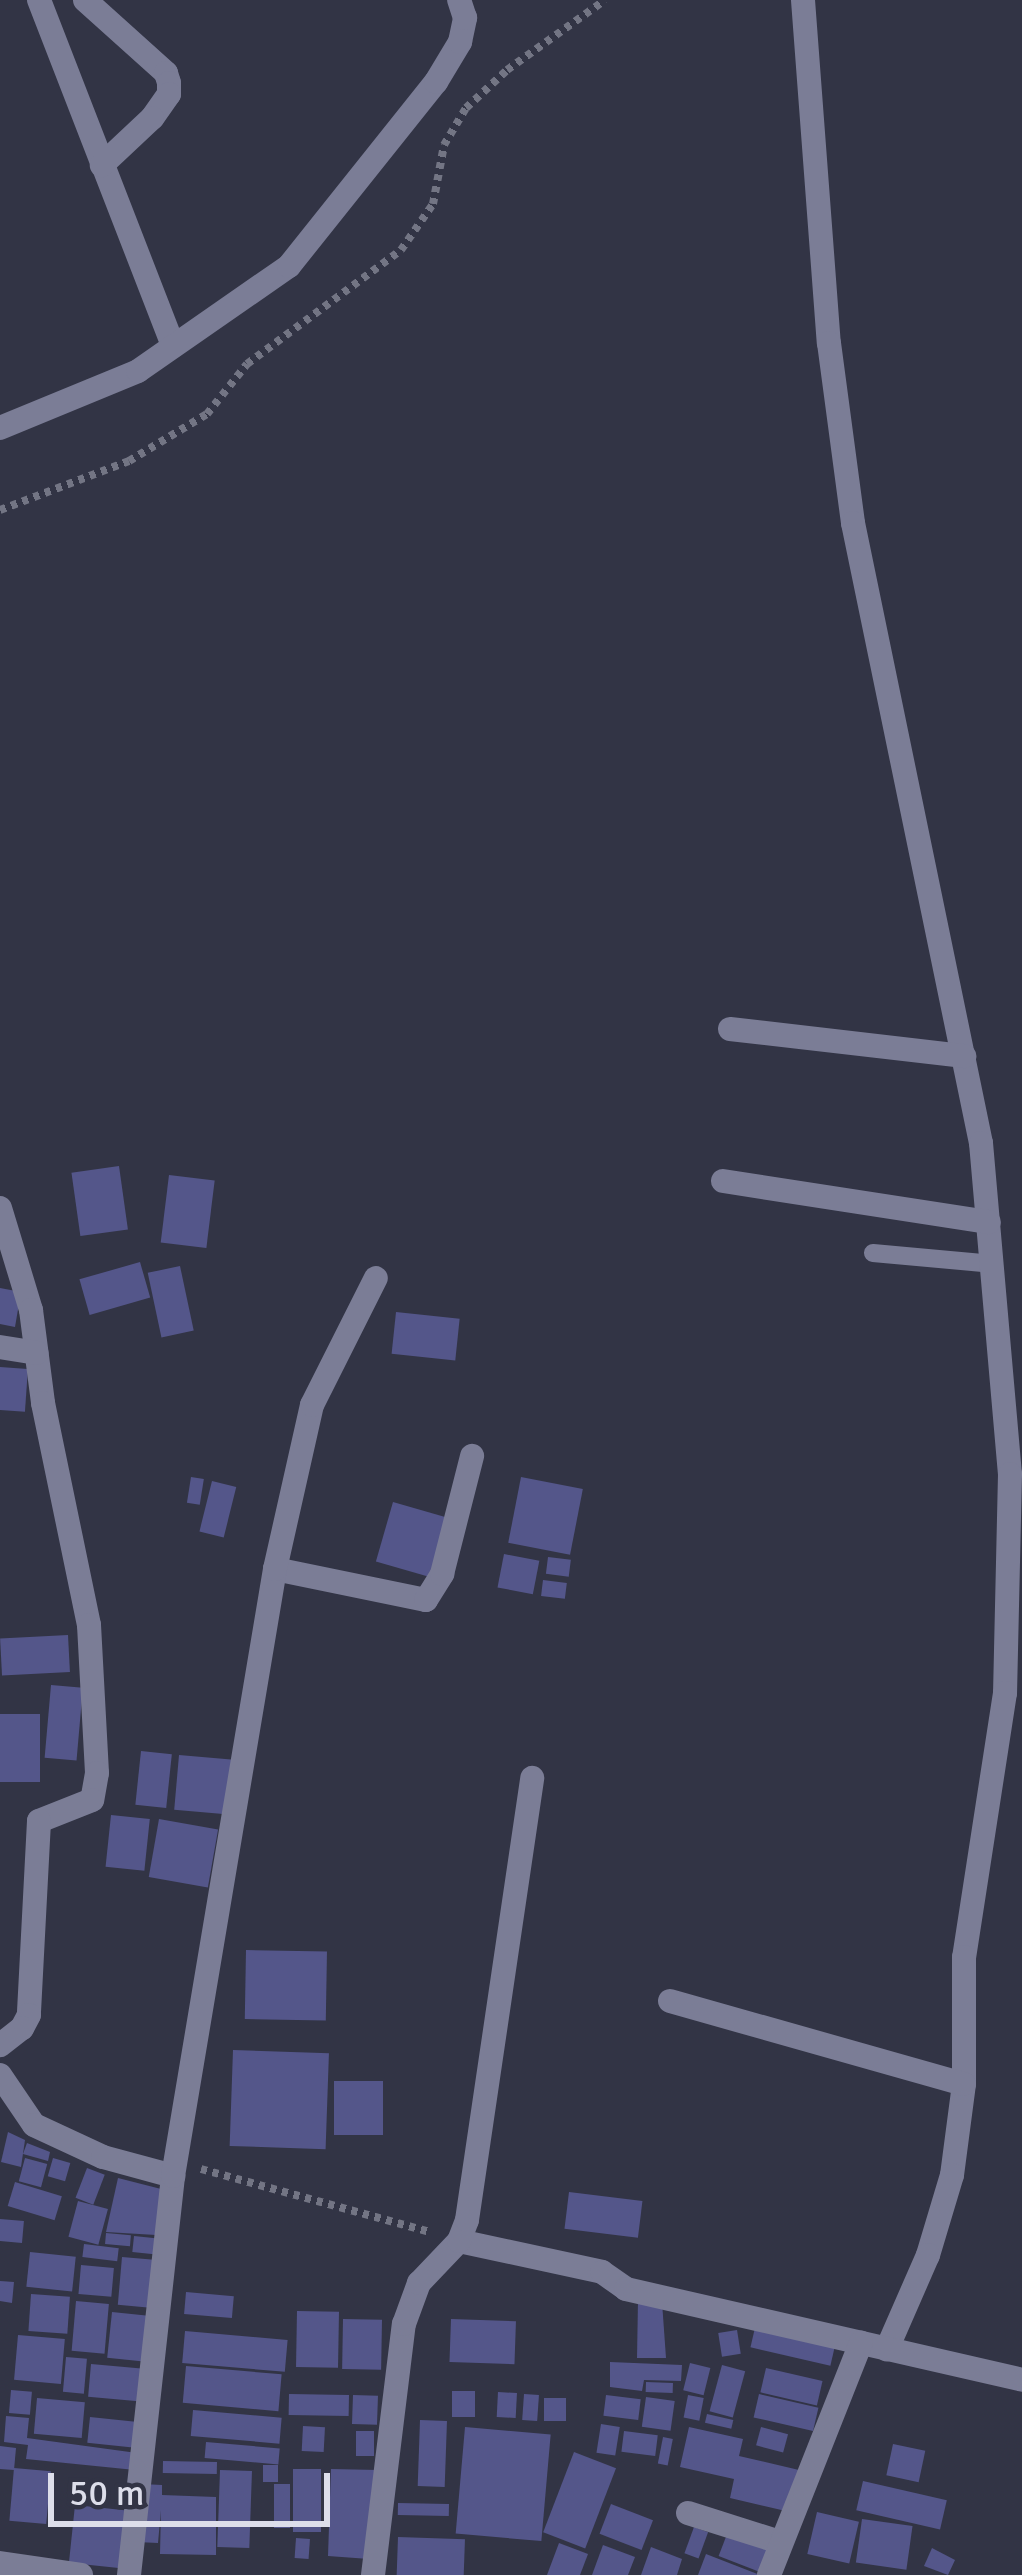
<!DOCTYPE html>
<html>
<head>
<meta charset="utf-8">
<style>
	body { margin:0 }
	#map { position:relative; width:1022px; height:2575px; overflow:hidden; background:#323445; font-family:Signika,sans-serif }
	div>[style] { position:absolute }
	[style*='--x'] { left:calc(var(--x)*1px); top:calc(var(--y)*1px); width:calc(var(--w)*1px); rotate:calc(var(--a)*1deg) }
	.building>* { inset:0; background:#54568a; transform-origin:0 0 }
	.path>* { height:8px; margin-top:-4px; transform-origin:0; background:repeating-linear-gradient(90deg,#737584 0 6px,transparent 0 12px) }
	.lane>* { height:18px; margin:-9px; padding:0 9px; transform-origin:9px; border-radius:9px; background:#7b7d96 }
	.street>* { height:24px; margin:-12px; padding:0 12px; transform-origin:12px; border-radius:12px; background:#7b7d96 }
	span { translate:-50% -50%; white-space:nowrap; text-align:center; line-height:1.15; -webkit-text-stroke:10px #323445; paint-order:stroke }
	.scale { position:absolute; left:48px; top:2473px; width:282px; height:54px; box-sizing:border-box; border:6px solid #dddeea; border-top:0; padding-left:15px; font-size:36px; line-height:42px; white-space:nowrap; color:#dddeea; -webkit-text-stroke:9px #323445; paint-order:stroke }
</style>
</head>
<body>
<div id="map">
	<div class="building">
		<i style="left:119px;top:1166px;width:64px;height:48px;rotate:82deg"></i>
		<i style="left:169px;top:1175px;width:46px;height:68px;rotate:7deg"></i>
		<i style="left:140px;top:1262px;width:37px;height:63px;rotate:74deg"></i>
		<i style="left:180px;top:1266px;width:66px;height:33px;rotate:78deg"></i>
		<i style="clip-path:polygon(0 1288px,21px 1292px,15px 1327px,0 1324px)"></i>
		<i style="left:396px;top:1312px;width:64px;height:42px;rotate:6deg"></i>
		<i style="left:0;top:1367px;width:28px;height:43px;rotate:4deg"></i>
		<i style="left:191px;top:1477px;width:13px;height:26px;rotate:9deg"></i>
		<i style="left:521px;top:1477px;width:63px;height:67px;rotate:11deg"></i>
		<i style="left:212px;top:1481px;width:25px;height:52px;rotate:14deg"></i>
		<i style="left:393px;top:1502px;width:56px;height:62px;rotate:16deg"></i>
		<i style="left:504px;top:1554px;width:36px;height:34px;rotate:11deg"></i>
		<i style="left:548px;top:1557px;width:23px;height:17px;rotate:7deg"></i>
		<i style="left:543px;top:1580px;width:24px;height:16px;rotate:7deg"></i>
		<i style="left:68px;top:1635px;width:37px;height:68px;rotate:87deg"></i>
		<i style="left:51px;top:1685px;width:32px;height:73px;rotate:5deg"></i>
		<i style="left:0;top:1714px;width:40px;height:68px"></i>
		<i style="left:141px;top:1751px;width:31px;height:54px;rotate:6deg"></i>
		<i style="left:179px;top:1755px;width:55px;height:55px;rotate:5deg"></i>
		<i style="left:111px;top:1815px;width:39px;height:52px;rotate:6deg"></i>
		<i style="left:159px;top:1819px;width:60px;height:59px;rotate:10deg"></i>
		<i style="left:246px;top:1950px;width:81px;height:69px;rotate:1deg"></i>
		<i style="left:233px;top:2050px;width:96px;height:96px;rotate:2deg"></i>
		<i style="left:334px;top:2081px;width:49px;height:54px"></i>
		<i style="clip-path:polygon(8px 2132px,25px 2140px,21px 2167px,1px 2162px)"></i>
		<i style="clip-path:polygon(27px 2143px,50px 2152px,48px 2161px,23px 2154px)"></i>
		<i style="left:25px;top:2158px;width:23px;height:24px;rotate:15deg"></i>
		<i style="left:53px;top:2158px;width:18px;height:19px;rotate:16deg"></i>
		<i style="left:87px;top:2168px;width:19px;height:32px;rotate:21deg"></i>
		<i style="clip-path:polygon(118px 2178px,165px 2190px,156px 2235px,106px 2232px)"></i>
		<i style="left:15px;top:2182px;width:49px;height:25px;rotate:17deg"></i>
		<i style="left:569px;top:2192px;width:74px;height:37px;rotate:7deg"></i>
		<i style="left:78px;top:2201px;width:31px;height:37px;rotate:15deg"></i>
		<i style="left:0;top:2219px;width:24px;height:22px;rotate:5deg"></i>
		<i style="left:106px;top:2233px;width:25px;height:11px;rotate:5deg"></i>
		<i style="left:134px;top:2236px;width:29px;height:16px;rotate:6deg"></i>
		<i style="left:84px;top:2244px;width:35px;height:13px;rotate:7deg"></i>
		<i style="left:30px;top:2252px;width:46px;height:35px;rotate:6deg"></i>
		<i style="left:122px;top:2257px;width:38px;height:48px;rotate:5deg"></i>
		<i style="left:81px;top:2265px;width:33px;height:29px;rotate:5deg"></i>
		<i style="clip-path:polygon(0 2281px,14px 2282px,12px 2303px,0 2301px)"></i>
		<i style="left:186px;top:2292px;width:48px;height:22px;rotate:5deg"></i>
		<i style="left:31px;top:2294px;width:39px;height:37px;rotate:4deg"></i>
		<i style="left:76px;top:2301px;width:33px;height:50px;rotate:5deg"></i>
		<i style="clip-path:polygon(638px 2301px,662px 2302px,666px 2358px,637px 2358px)"></i>
		<i style="left:297px;top:2311px;width:42px;height:56px;rotate:1deg"></i>
		<i style="left:112px;top:2312px;width:39px;height:46px;rotate:6deg"></i>
		<i style="left:343px;top:2319px;width:39px;height:50px;rotate:1deg"></i>
		<i style="left:451px;top:2319px;width:65px;height:43px;rotate:2deg"></i>
		<i style="left:757px;top:2319px;width:82px;height:29px;rotate:13deg"></i>
		<i style="left:737px;top:2330px;width:24px;height:19px;rotate:81deg"></i>
		<i style="left:185px;top:2331px;width:103px;height:32px;rotate:5deg"></i>
		<i style="left:18px;top:2335px;width:47px;height:45px;rotate:5deg"></i>
		<i style="left:66px;top:2357px;width:21px;height:35px;rotate:5deg"></i>
		<i style="clip-path:polygon(610px 2362px,682px 2365px,681px 2381px,644px 2380px,642px 2391px,610px 2387px)"></i>
		<i style="left:690px;top:2363px;width:21px;height:28px;rotate:14deg"></i>
		<i style="left:91px;top:2364px;width:56px;height:33px;rotate:5deg"></i>
		<i style="left:722px;top:2365px;width:24px;height:48px;rotate:15deg"></i>
		<i style="left:186px;top:2366px;width:96px;height:37px;rotate:5deg"></i>
		<i style="left:766px;top:2368px;width:58px;height:25px;rotate:13deg"></i>
		<i style="left:646px;top:2382px;width:27px;height:10px;rotate:2deg"></i>
		<i style="left:11px;top:2390px;width:21px;height:23px;rotate:5deg"></i>
		<i style="left:452px;top:2391px;width:23px;height:26px"></i>
		<i style="left:498px;top:2392px;width:19px;height:25px;rotate:3deg"></i>
		<i style="left:289px;top:2394px;width:60px;height:21px;rotate:1deg"></i>
		<i style="left:524px;top:2394px;width:15px;height:26px;rotate:4deg"></i>
		<i style="left:759px;top:2394px;width:61px;height:24px;rotate:13deg"></i>
		<i style="left:353px;top:2395px;width:25px;height:29px;rotate:2deg"></i>
		<i style="left:606px;top:2395px;width:35px;height:21px;rotate:7deg"></i>
		<i style="left:688px;top:2395px;width:16px;height:23px;rotate:11deg"></i>
		<i style="left:646px;top:2397px;width:29px;height:30px;rotate:8deg"></i>
		<i style="left:37px;top:2398px;width:48px;height:36px;rotate:5deg"></i>
		<i style="left:544px;top:2398px;width:22px;height:23px"></i>
		<i style="left:193px;top:2410px;width:89px;height:26px;rotate:5deg"></i>
		<i style="left:707px;top:2414px;width:27px;height:9px;rotate:13deg"></i>
		<i style="clip-path:polygon(6px 2416px,29px 2418px,27px 2438px,137px 2453px,135px 2470px,26px 2459px,28px 2445px,4px 2442px)"></i>
		<i style="left:90px;top:2417px;width:48px;height:26px;rotate:6deg"></i>
		<i style="left:420px;top:2420px;width:27px;height:66px;rotate:2deg"></i>
		<i style="left:601px;top:2424px;width:19px;height:29px;rotate:9deg"></i>
		<i style="left:303px;top:2426px;width:22px;height:25px;rotate:3deg"></i>
		<i style="left:465px;top:2427px;width:86px;height:107px;rotate:5deg"></i>
		<i style="clip-path:polygon(689px 2427px,743px 2439px,739px 2456px,799px 2470px,790px 2512px,730px 2498px,734px 2479px,680px 2467px)"></i>
		<i style="left:761px;top:2427px;width:28px;height:19px;rotate:15deg"></i>
		<i style="left:356px;top:2431px;width:18px;height:25px"></i>
		<i style="left:624px;top:2431px;width:34px;height:21px;rotate:7deg"></i>
		<i style="left:663px;top:2437px;width:10px;height:27px;rotate:11deg"></i>
		<i style="left:206px;top:2442px;width:74px;height:16px;rotate:5deg"></i>
		<i style="left:893px;top:2444px;width:33px;height:32px;rotate:12deg"></i>
		<i style="clip-path:polygon(0 2446px,16px 2448px,14px 2470px,0 2469px)"></i>
		<i style="left:574px;top:2452px;width:45px;height:86px;rotate:21deg"></i>
		<i style="left:163px;top:2461px;width:54px;height:12px;rotate:1deg"></i>
		<i style="left:263px;top:2465px;width:15px;height:17px"></i>
		<i style="left:14px;top:2468px;width:37px;height:53px;rotate:5deg"></i>
		<i style="left:293px;top:2469px;width:28px;height:63px"></i>
		<i style="clip-path:polygon(331px 2469px,378px 2470px,369px 2559px,328px 2556px)"></i>
		<i style="left:220px;top:2470px;width:32px;height:77px;rotate:2deg"></i>
		<i style="left:863px;top:2481px;width:86px;height:30px;rotate:13deg"></i>
		<i style="clip-path:polygon(142px 2484px,162px 2485px,162px 2495px,216px 2497px,216px 2555px,160px 2554px,161px 2510px,158px 2543px,137px 2542px)"></i>
		<i style="left:274px;top:2484px;width:16px;height:44px"></i>
		<i style="left:398px;top:2503px;width:51px;height:12px;rotate:1deg"></i>
		<i style="left:611px;top:2504px;width:45px;height:32px;rotate:21deg"></i>
		<i style="left:75px;top:2505px;width:57px;height:58px;rotate:6deg"></i>
		<i style="left:817px;top:2512px;width:43px;height:43px;rotate:13deg"></i>
		<i style="left:862px;top:2519px;width:51px;height:44px;rotate:8deg"></i>
		<i style="left:694px;top:2527px;width:15px;height:28px;rotate:20deg"></i>
		<i style="left:729px;top:2529px;width:47px;height:29px;rotate:21deg"></i>
		<i style="left:398px;top:2537px;width:67px;height:38px;rotate:2deg"></i>
		<i style="left:296px;top:2538px;width:14px;height:20px;rotate:4deg"></i>
		<i style="clip-path:polygon(559px 2543px,588px 2554px,580px 2575px,547px 2575px)"></i>
		<i style="clip-path:polygon(603px 2545px,635px 2557px,628px 2575px,592px 2575px)"></i>
		<i style="clip-path:polygon(651px 2547px,682px 2559px,677px 2575px,641px 2575px)"></i>
		<i style="clip-path:polygon(932px 2548px,955px 2560px,948px 2575px,924px 2566px)"></i>
		<i style="clip-path:polygon(706px 2554px,760px 2575px,698px 2575px)"></i>
	</div>
	<div class="path">
		<i style="--x:0;--y:510;--w:138;--a:-20.8"></i>
		<i style="--x:129;--y:461;--w:91;--a:-31.1"></i>
		<i style="--x:207;--y:414;--w:64;--a:-51.3"></i>
		<i style="--x:247;--y:364;--w:192;--a:-36.5"></i>
		<i style="--x:401;--y:250;--w:56;--a:-55.2"></i>
		<i style="--x:433;--y:204;--w:60;--a:-79.4"></i>
		<i style="--x:444;--y:145;--w:43;--a:-59.3"></i>
		<i style="--x:466;--y:108;--w:56;--a:-42.8"></i>
		<i style="--x:507;--y:70;--w:120;--a:-35.5"></i>
		<i style="--x:201;--y:2169;--w:238;--a:15.4"></i>
	</div>
	<div class="lane">
		<i style="--x:873;--y:1253;--w:121;--a:5.2"></i>
	</div>
	<div class="street">
		<i style="--x:39;--y:0;--w:371;--a:68.8"></i>
		<i style="--x:85;--y:0;--w:109;--a:42"></i>
		<i style="--x:166;--y:73;--w:10;--a:73"></i>
		<i style="--x:169;--y:83;--w:11;--a:90"></i>
		<i style="--x:169;--y:94;--w:29;--a:125"></i>
		<i style="--x:152;--y:118;--w:69;--a:136.8"></i>
		<i style="--x:803;--y:0;--w:344;--a:85.7"></i>
		<i style="--x:829;--y:343;--w:182;--a:82.4"></i>
		<i style="--x:853;--y:523;--w:633;--a:78.34"></i>
		<i style="--x:981;--y:1143;--w:332;--a:85"></i>
		<i style="--x:1010;--y:1474;--w:219;--a:91.3"></i>
		<i style="--x:1005;--y:1693;--w:267;--a:98.8"></i>
		<i style="--x:964;--y:1957;--w:127;--a:90"></i>
		<i style="--x:964;--y:2084;--w:92;--a:97.5"></i>
		<i style="--x:952;--y:2175;--w:84;--a:106.7"></i>
		<i style="--x:928;--y:2255;--w:103;--a:113.6"></i>
		<i style="--x:0;--y:428;--w:149;--a:-22.4"></i>
		<i style="--x:138;--y:371;--w:184;--a:-34.8"></i>
		<i style="--x:289;--y:266;--w:236;--a:-51.4"></i>
		<i style="--x:436;--y:82;--w:47;--a:-59"></i>
		<i style="--x:460;--y:42;--w:25;--a:-78"></i>
		<i style="--x:465;--y:18;--w:19;--a:-108"></i>
		<i style="--x:730;--y:1029;--w:236;--a:6.6"></i>
		<i style="--x:723;--y:1181;--w:269;--a:8.8"></i>
		<i style="--x:0;--y:1208;--w:107;--a:73.1"></i>
		<i style="--x:31;--y:1310;--w:94;--a:82.6"></i>
		<i style="--x:43;--y:1403;--w:227;--a:78.3"></i>
		<i style="--x:89;--y:1625;--w:148;--a:86.9"></i>
		<i style="--x:97;--y:1773;--w:27;--a:100"></i>
		<i style="--x:92;--y:1800;--w:57;--a:158.4"></i>
		<i style="--x:39;--y:1821;--w:194;--a:93"></i>
		<i style="--x:29;--y:2015;--w:15;--a:118"></i>
		<i style="--x:22;--y:2028;--w:28;--a:142"></i>
		<i style="--x:0;--y:1347;--w:37;--a:9"></i>
		<i style="--x:275;--y:1569;--w:154;--a:11.6"></i>
		<i style="--x:426;--y:1600;--w:31;--a:-58"></i>
		<i style="--x:442;--y:1574;--w:122;--a:-75.7"></i>
		<i style="--x:670;--y:2001;--w:305;--a:15.8"></i>
		<i style="--x:0;--y:2075;--w:60;--a:55.8"></i>
		<i style="--x:34;--y:2125;--w:76;--a:24.9"></i>
		<i style="--x:103;--y:2157;--w:73;--a:15.2"></i>
		<i style="--x:459;--y:2241;--w:146;--a:12.2"></i>
		<i style="--x:602;--y:2272;--w:29;--a:35"></i>
		<i style="--x:626;--y:2289;--w:406;--a:12.9"></i>
		<i style="--x:688;--y:2513;--w:96;--a:17.5"></i>
		<i style="--x:0;--y:2563;--w:82;--a:8.4"></i>
		<i style="--x:129;--y:2575;--w:401;--a:-83.7"></i>
		<i style="--x:173;--y:2176;--w:616;--a:-80.46"></i>
		<i style="--x:275;--y:1569;--w:168;--a:-77.3"></i>
		<i style="--x:312;--y:1405;--w:142;--a:-63.3"></i>
		<i style="--x:373;--y:2575;--w:253;--a:-83"></i>
		<i style="--x:404;--y:2324;--w:44;--a:-69.9"></i>
		<i style="--x:419;--y:2283;--w:58;--a:-46.4"></i>
		<i style="--x:459;--y:2241;--w:22;--a:-69"></i>
		<i style="--x:467;--y:2220;--w:447;--a:-81.6"></i>
		<i style="--x:769;--y:2575;--w:250;--a:-68.4"></i>
	</div>
	<div class="scale">50 m</div>
</div>
</body>
</html>
